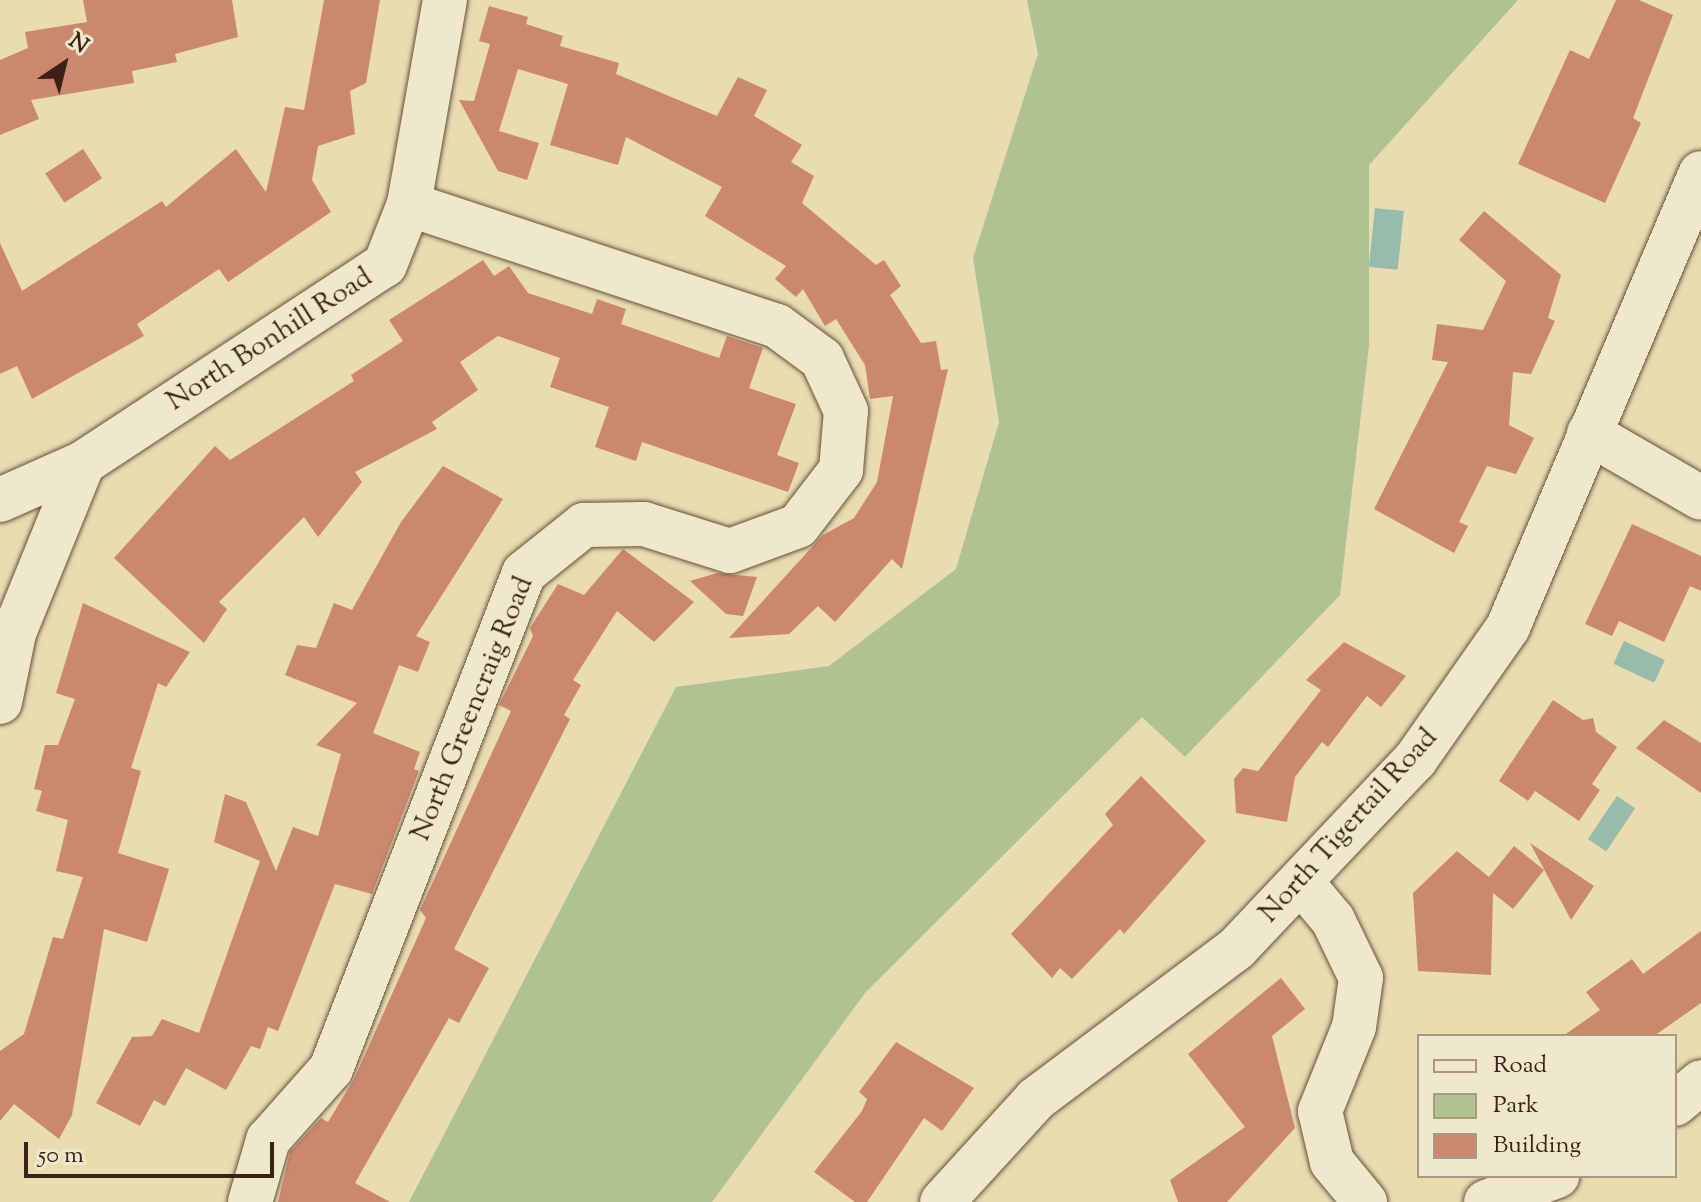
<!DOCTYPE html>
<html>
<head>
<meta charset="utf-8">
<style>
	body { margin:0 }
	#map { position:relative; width:1701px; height:1202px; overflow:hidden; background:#e8dcb0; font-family:"Sorts Mill Goudy",serif }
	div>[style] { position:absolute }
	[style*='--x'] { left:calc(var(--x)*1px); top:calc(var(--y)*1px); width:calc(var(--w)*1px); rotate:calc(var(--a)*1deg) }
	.green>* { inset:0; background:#b0c290 }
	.water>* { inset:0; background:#97bcab; transform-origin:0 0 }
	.building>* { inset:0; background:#cc886f; transform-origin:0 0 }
	.roads { filter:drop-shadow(0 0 2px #66503b) drop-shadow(0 0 2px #66503b) }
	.minor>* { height:44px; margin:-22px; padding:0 22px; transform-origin:22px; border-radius:22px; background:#f0e8cc }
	span { translate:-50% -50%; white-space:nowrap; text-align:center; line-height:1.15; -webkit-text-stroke:8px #f0e8cc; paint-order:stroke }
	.street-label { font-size:28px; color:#3b2214 }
	.legend { position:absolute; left:1417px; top:1034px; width:260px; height:144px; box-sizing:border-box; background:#f0e8cc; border:2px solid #a89982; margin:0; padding:10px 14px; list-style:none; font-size:24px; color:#3b2214 }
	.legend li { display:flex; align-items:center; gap:16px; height:40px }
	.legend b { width:40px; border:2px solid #a89982 }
	.north { position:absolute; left:24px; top:24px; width:80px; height:80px; -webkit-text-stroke:6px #f0e8cc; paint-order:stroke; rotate:35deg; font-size:22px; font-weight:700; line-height:32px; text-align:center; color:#3b2214 }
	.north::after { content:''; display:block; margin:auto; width:28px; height:36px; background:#3b2214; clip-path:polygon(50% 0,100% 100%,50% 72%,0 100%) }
	.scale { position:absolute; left:24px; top:1142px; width:250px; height:36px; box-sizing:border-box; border:4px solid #3b2214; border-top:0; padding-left:10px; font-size:24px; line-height:28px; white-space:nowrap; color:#3b2214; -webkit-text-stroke:6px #f0e8cc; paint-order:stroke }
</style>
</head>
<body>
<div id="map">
	<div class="green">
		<i style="clip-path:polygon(1027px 0,1518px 0,1369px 165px,1369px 345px,1340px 595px,1185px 757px,1142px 717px,865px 993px,712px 1202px,409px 1202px,676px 687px,829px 666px,956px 569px,999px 422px,973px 258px,1038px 54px)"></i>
	</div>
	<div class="water">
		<i style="left:1375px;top:208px;width:29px;height:59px;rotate:6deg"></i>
		<i style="left:1624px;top:641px;width:45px;height:25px;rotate:25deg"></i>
		<i style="left:1617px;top:796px;width:22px;height:52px;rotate:34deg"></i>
	</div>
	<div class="building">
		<i style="clip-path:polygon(83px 0,232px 0,238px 37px,175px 54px,177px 62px,132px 71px,134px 83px,31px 100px,39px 119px,0 135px,0 60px,28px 48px,25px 32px,87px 22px)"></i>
		<i style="clip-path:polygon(324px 0,380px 0,366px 83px,350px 91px,355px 134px,318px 146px,312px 180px,331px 212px,228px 282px,219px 269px,137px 324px,144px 336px,32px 399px,17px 366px,0 374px,0 243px,22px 291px,162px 201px,166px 207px,236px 149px,266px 192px,285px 107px,304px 110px)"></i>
		<i style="clip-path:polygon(1616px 0,1639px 0,1673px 15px,1633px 118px,1641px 123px,1605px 203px,1518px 164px,1570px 50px,1589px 59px)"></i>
		<i style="clip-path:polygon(489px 6px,528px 17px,526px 24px,563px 36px,560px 46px,619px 63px,616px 74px,717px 116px,738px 77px,767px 90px,754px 116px,802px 145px,791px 162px,814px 176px,802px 203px,876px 265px,884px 260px,901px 286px,890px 295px,921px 343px,936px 341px,941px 370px,948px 369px,902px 569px,892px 559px,835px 622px,818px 606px,789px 634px,729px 638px,823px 535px,854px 518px,877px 482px,893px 396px,870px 399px,865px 365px,836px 319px,825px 326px,803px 289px,796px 297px,775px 279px,786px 266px,705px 216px,722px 187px,626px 137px,618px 165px,550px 145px,568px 84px,518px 69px,499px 131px,539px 143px,527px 180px,498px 171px,459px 100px,474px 101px,490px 44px,479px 41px)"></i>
		<i style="left:83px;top:149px;width:35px;height:45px;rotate:57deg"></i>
		<i style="clip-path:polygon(1484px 211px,1561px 275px,1548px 318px,1555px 321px,1531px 374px,1513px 372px,1509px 425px,1534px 438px,1516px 474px,1487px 466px,1459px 522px,1468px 526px,1454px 553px,1374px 509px,1448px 362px,1432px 360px,1437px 324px,1483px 330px,1506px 281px,1459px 240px)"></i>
		<i style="clip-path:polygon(483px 260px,494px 276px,509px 266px,528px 293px,592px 314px,597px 299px,626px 309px,621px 324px,719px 358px,727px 336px,763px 348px,749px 388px,796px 404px,777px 455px,799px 463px,788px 492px,642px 442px,636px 461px,595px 447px,609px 407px,550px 387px,560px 358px,498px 336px,460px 362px,478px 390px,432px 422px,437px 429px,355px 472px,362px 482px,318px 537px,304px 517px,219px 602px,227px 609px,204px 643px,114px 558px,215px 446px,230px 460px,354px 381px,351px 375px,403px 341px,389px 320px)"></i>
		<i style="clip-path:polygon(443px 466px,503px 499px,416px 636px,430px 642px,418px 672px,399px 665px,373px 733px,420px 752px,414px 769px,419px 771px,372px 894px,335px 884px,278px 1031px,268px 1027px,260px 1049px,251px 1046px,226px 1090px,186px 1068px,165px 1106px,154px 1100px,140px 1126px,96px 1103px,132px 1037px,152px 1036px,162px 1019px,199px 1033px,260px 861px,214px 842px,225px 794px,246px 802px,276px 871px,293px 827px,318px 836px,341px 754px,316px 745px,357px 703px,285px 675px,297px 645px,316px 648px,334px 603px,352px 610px,401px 522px)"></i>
		<i style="clip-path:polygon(1632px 524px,1701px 556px,1701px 591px,1690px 586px,1664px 642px,1619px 621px,1612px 636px,1585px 624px)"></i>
		<i style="clip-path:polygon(623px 549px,694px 602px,654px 642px,617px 611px,573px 680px,581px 685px,564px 715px,570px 719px,454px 949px,489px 968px,459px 1023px,449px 1018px,355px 1183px,390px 1202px,278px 1202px,290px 1152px,321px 1118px,328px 1122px,354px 1079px,426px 918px,420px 910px,511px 711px,499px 705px,533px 636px,530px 628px,558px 584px,584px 595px)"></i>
		<i style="clip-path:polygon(717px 573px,757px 577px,743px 616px,726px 614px,690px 581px)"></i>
		<i style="clip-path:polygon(83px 603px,190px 652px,166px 687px,158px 683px,131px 768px,141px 771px,118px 853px,169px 869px,147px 942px,104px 929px,72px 1115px,59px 1139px,14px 1104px,0 1121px,0 1051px,24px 1034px,53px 937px,63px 939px,83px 877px,56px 871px,68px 820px,36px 811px,42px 791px,34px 789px,45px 745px,58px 745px,75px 699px,56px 693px)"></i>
		<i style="clip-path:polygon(1344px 642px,1406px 676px,1381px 707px,1367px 696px,1328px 747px,1322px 742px,1295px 777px,1287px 822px,1236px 813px,1234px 779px,1243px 768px,1258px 771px,1321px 690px,1306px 680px)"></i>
		<i style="clip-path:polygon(1553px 700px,1583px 720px,1593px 718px,1596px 732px,1617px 747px,1592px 784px,1600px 790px,1579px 821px,1535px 791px,1528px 801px,1499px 781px)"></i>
		<i style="clip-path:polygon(1664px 720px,1701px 743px,1701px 793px,1636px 748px)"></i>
		<i style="clip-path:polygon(1141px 776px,1206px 841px,1124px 934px,1120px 929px,1072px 979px,1060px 968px,1052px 978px,1011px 934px,1113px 825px,1105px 814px)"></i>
		<i style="clip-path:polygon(1530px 843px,1594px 886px,1571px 920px)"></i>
		<i style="clip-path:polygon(1514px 846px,1544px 870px,1513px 909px,1493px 893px,1491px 975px,1418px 971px,1413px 893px,1457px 851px,1489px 877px)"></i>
		<i style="clip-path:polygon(1701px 931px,1701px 1003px,1654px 1036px,1563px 1036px,1600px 1010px,1586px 992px,1632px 959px,1643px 974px)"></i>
		<i style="clip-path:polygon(1281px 978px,1305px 1009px,1272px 1036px,1295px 1128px,1227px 1202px,1178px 1202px,1170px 1180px,1245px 1127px,1188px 1054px)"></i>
		<i style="clip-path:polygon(896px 1042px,974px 1088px,942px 1131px,924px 1118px,867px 1202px,855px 1202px,814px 1172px,862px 1111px,867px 1099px,859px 1092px)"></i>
	</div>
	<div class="roads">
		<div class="minor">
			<i style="--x:1589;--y:433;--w:129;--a:30.1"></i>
			<i style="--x:0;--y:500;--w:91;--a:-24"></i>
			<i style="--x:83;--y:463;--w:361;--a:-33.3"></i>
			<i style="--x:385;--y:265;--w:66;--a:-68.5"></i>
			<i style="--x:409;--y:204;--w:207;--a:-80"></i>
			<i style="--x:0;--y:702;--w:70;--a:-78.5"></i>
			<i style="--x:14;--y:633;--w:183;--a:-67.9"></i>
			<i style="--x:1302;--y:883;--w:48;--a:50"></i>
			<i style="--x:1333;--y:920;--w:64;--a:64.2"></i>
			<i style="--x:1361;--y:978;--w:49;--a:98.1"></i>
			<i style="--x:1354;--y:1027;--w:91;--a:112"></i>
			<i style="--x:1320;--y:1111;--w:52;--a:76.8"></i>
			<i style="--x:1332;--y:1162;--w:52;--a:50.5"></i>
			<i style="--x:1675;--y:1104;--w:34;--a:-40"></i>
			<i style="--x:250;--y:1202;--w:65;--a:-73.8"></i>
			<i style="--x:268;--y:1140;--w:95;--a:-48.4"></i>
			<i style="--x:331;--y:1069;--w:532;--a:-68.74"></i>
			<i style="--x:524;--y:573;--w:77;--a:-38.7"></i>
			<i style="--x:584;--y:525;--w:60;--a:-1"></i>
			<i style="--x:644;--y:524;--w:90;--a:17.4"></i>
			<i style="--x:730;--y:551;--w:72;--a:-20.2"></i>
			<i style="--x:798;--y:526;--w:71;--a:-52.5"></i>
			<i style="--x:841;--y:470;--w:59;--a:-85.2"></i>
			<i style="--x:846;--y:411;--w:57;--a:-114.8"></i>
			<i style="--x:822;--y:359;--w:56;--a:-143.7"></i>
			<i style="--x:777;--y:326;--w:388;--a:-161.7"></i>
			<i style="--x:942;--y:1202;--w:139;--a:-47.6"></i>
			<i style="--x:1036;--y:1099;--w:251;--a:-36.9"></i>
			<i style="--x:1237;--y:948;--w:259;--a:-46.6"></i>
			<i style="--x:1415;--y:760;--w:162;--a:-55"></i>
			<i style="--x:1508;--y:627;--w:493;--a:-67"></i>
			<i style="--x:1486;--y:1202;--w:76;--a:-20.1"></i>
		</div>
	</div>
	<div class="street-label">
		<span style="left:270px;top:340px;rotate:-33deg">North Bonhill Road</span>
		<span style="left:473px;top:709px;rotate:-68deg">North Greencraig Road</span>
		<span style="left:1349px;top:826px;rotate:-48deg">North Tigertail Road</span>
	</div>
	<ul class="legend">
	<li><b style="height:10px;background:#f0e8cc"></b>Road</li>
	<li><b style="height:22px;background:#b0c290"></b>Park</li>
	<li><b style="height:22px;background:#cc886f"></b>Building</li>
	</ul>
	<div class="north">N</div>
	<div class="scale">50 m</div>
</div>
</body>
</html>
